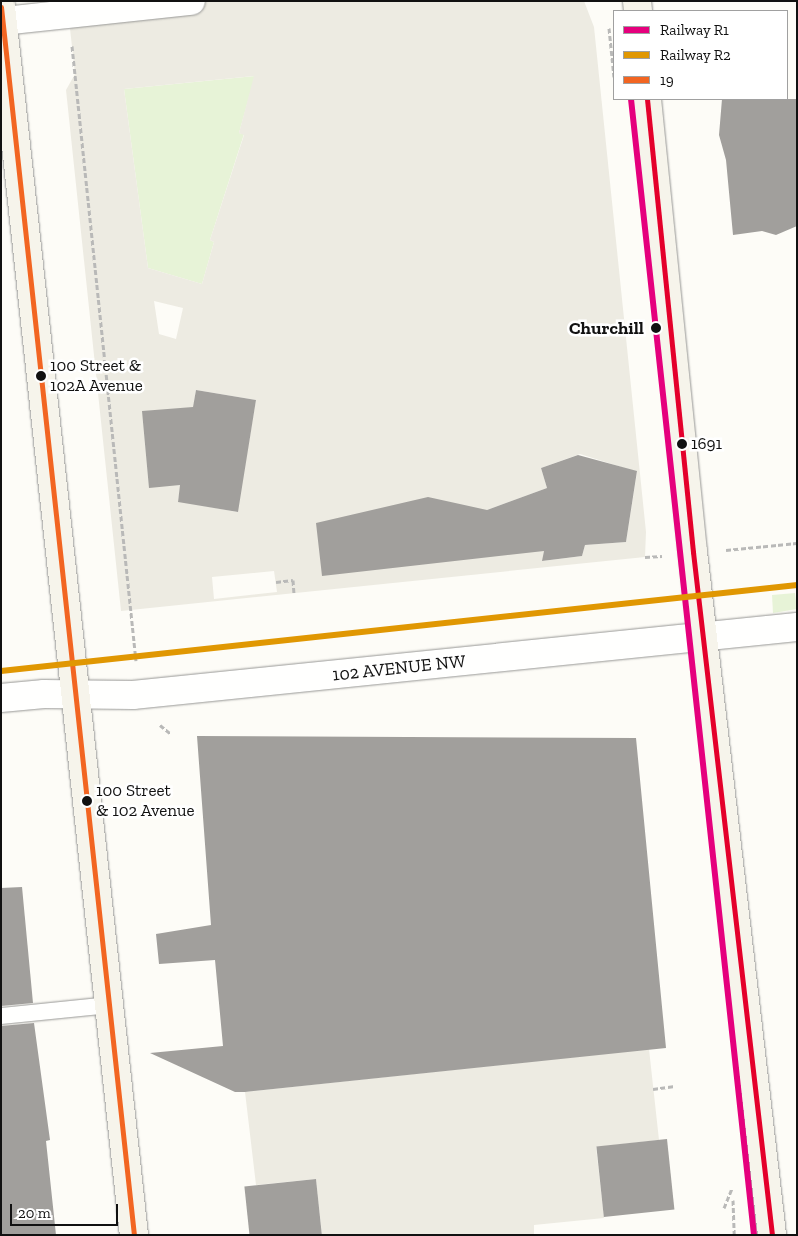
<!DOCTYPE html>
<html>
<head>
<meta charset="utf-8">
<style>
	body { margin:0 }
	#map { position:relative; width:798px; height:1236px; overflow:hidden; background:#fdfcf7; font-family:"Zilla Slab",serif }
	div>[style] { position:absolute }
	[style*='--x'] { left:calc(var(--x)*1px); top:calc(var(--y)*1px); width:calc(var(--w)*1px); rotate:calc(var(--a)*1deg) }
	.green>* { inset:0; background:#e7f3d7 }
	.plaza>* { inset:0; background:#edebe2 }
	.building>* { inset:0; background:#a19f9c; transform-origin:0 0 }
	.path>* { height:3px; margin-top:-1.5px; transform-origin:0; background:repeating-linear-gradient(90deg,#b9b9b8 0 5px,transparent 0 7.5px) }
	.roads { filter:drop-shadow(0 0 1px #979795) drop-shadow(0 0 1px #979795) }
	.lane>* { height:16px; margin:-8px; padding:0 8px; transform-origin:8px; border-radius:8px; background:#fffffe }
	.street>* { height:28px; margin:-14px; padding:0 14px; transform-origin:14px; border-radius:14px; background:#fffffe }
	.secondary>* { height:28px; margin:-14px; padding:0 14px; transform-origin:14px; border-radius:14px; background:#f6f4eb }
	.bus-1>* { height:5px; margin:-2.5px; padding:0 2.5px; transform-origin:2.5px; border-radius:2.5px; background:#f26522 }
	.bus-2>* { height:5px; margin:-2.5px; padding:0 2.5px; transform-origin:2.5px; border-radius:2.5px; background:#e4002b }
	.rail-1>* { height:6px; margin:-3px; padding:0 3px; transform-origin:3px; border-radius:3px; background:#e5007d }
	.rail-2>* { height:6px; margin:-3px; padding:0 3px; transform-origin:3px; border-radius:3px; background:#e09702 }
	.dots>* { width:14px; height:14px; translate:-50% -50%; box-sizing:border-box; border:2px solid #fff; border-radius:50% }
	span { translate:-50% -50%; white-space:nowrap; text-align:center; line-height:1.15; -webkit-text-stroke:5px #fff; paint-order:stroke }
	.bus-label { font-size:17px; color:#111 }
	.left { translate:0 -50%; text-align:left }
	.stop-label { font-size:18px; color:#111; font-weight:700 }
	.right { translate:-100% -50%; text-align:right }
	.street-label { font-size:18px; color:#111 }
	.frame { position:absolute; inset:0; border:2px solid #111; pointer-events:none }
	.legend { position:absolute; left:613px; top:10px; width:175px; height:90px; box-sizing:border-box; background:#fff; border:1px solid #a0a0a0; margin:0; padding:6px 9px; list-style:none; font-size:15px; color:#111 }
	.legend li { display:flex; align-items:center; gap:10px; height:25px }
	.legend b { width:25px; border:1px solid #a0a0a0 }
	.scale { position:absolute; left:10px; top:1204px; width:108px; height:22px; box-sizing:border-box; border:2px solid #111; border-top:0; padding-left:6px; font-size:15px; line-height:18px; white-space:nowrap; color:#111; -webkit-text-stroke:4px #fff; paint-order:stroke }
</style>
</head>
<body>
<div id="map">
	<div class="green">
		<i style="clip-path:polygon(255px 76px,239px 133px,244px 134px,210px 240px,214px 242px,202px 284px,148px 268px,124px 89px)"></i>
		<i style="clip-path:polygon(795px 593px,797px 609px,773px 613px,772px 595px)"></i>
	</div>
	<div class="plaza">
		<i style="clip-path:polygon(evenodd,67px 1px,584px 1px,594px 27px,646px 532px,645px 557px,121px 611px,66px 90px,75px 74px,67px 1px,254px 76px,239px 133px,244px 135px,210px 240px,214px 242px,202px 284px,148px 268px,124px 89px,254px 76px,67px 1px,154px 301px,183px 308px,176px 339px,159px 334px,154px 301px,67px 1px,196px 390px,256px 400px,237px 512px,178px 501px,196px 390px,67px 1px,580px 454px,637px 472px,626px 542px,585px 545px,582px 556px,543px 561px,544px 551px,487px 510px,547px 488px,541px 468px,580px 454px,67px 1px,274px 571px,277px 592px,214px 599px,212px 577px,274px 571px)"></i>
		<i style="clip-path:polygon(649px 1049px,659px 1140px,596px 1147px,604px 1218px,534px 1225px,534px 1235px,322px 1235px,316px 1179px,256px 1185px,245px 1092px)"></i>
	</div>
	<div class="building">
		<i style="clip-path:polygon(722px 99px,797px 99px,797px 226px,776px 235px,762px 231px,733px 235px,726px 160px,719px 135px)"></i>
		<i style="clip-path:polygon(196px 390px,256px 400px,238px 512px,178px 502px,180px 485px,149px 488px,142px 411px,193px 407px)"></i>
		<i style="clip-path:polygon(578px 455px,637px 471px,626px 542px,585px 545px,582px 556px,542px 561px,544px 551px,322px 576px,316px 523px,428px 497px,487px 510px,547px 488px,541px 468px)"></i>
		<i style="clip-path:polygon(197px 736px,636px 738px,666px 1048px,245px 1092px,235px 1092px,150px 1053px,223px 1046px,215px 960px,159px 964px,156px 934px,211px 925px)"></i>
		<i style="clip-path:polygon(22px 887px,33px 1003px,1px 1006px,1px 888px)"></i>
		<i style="clip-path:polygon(34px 1023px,50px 1140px,46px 1141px,56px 1235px,1px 1235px,1px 1026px)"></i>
		<i style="left:667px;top:1139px;width:71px;height:71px;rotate:84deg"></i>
		<i style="left:316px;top:1179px;width:56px;height:72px;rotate:84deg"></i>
	</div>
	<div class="path">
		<i style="--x:609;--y:28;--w:49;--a:84.2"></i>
		<i style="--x:72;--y:46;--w:618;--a:84.06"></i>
		<i style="--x:726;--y:550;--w:71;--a:-5.6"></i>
		<i style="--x:645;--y:557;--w:17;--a:-3"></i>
		<i style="--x:276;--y:582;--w:17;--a:-7"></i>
		<i style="--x:293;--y:580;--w:14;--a:86"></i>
		<i style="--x:160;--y:725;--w:14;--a:39"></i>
		<i style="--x:653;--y:1089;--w:22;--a:-8"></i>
		<i style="--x:733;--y:1200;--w:35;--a:88"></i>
		<i style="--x:724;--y:1208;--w:22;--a:-68"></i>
	</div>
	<div class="roads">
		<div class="lane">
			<i style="--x:1;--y:1016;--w:109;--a:-5.8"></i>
		</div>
		<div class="street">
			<i style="--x:3;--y:21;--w:189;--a:-6.1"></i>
			<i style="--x:1;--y:698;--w:43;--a:-5.3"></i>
			<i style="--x:44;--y:694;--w:89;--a:0.6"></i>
			<i style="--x:133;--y:695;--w:667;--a:-5.85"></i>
		</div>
		<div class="secondary">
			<i style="--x:637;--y:1;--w:10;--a:84"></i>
			<i style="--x:1;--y:7;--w:1235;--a:83.82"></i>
			<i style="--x:647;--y:99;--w:455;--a:84.2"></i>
			<i style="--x:693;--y:552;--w:688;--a:83.4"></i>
		</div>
	</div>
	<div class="bus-1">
		<i style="--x:1;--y:7;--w:1235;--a:83.82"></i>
	</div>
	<div class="bus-2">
		<i style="--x:647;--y:99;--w:455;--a:84.2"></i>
		<i style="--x:693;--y:552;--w:688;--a:83.4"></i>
	</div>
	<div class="rail-1">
		<i style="--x:631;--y:99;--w:1143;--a:83.82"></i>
	</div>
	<div class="rail-2">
		<i style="--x:1;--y:671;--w:801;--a:-6.17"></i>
	</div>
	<div class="dots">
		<i style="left:656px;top:328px;background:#111"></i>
		<i style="left:41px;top:376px;background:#111"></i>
		<i style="left:682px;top:444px;background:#111"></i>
		<i style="left:87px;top:801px;background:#111"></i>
	</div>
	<div class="bus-label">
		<span class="left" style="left:50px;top:376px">100 Street &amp;<br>102A Avenue</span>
		<span class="left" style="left:691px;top:444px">1691</span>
		<span class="left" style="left:96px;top:801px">100 Street<br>&amp; 102 Avenue</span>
	</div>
	<div class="stop-label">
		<span class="right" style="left:644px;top:328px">Churchill</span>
	</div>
	<div class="street-label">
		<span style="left:399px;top:668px;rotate:-6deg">102 AVENUE NW</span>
	</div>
	<div class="frame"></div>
	<ul class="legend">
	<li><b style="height:6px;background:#e5007d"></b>Railway R1</li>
	<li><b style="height:6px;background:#e09702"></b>Railway R2</li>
	<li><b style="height:6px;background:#f26522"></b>19</li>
	</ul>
	<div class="scale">20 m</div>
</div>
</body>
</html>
